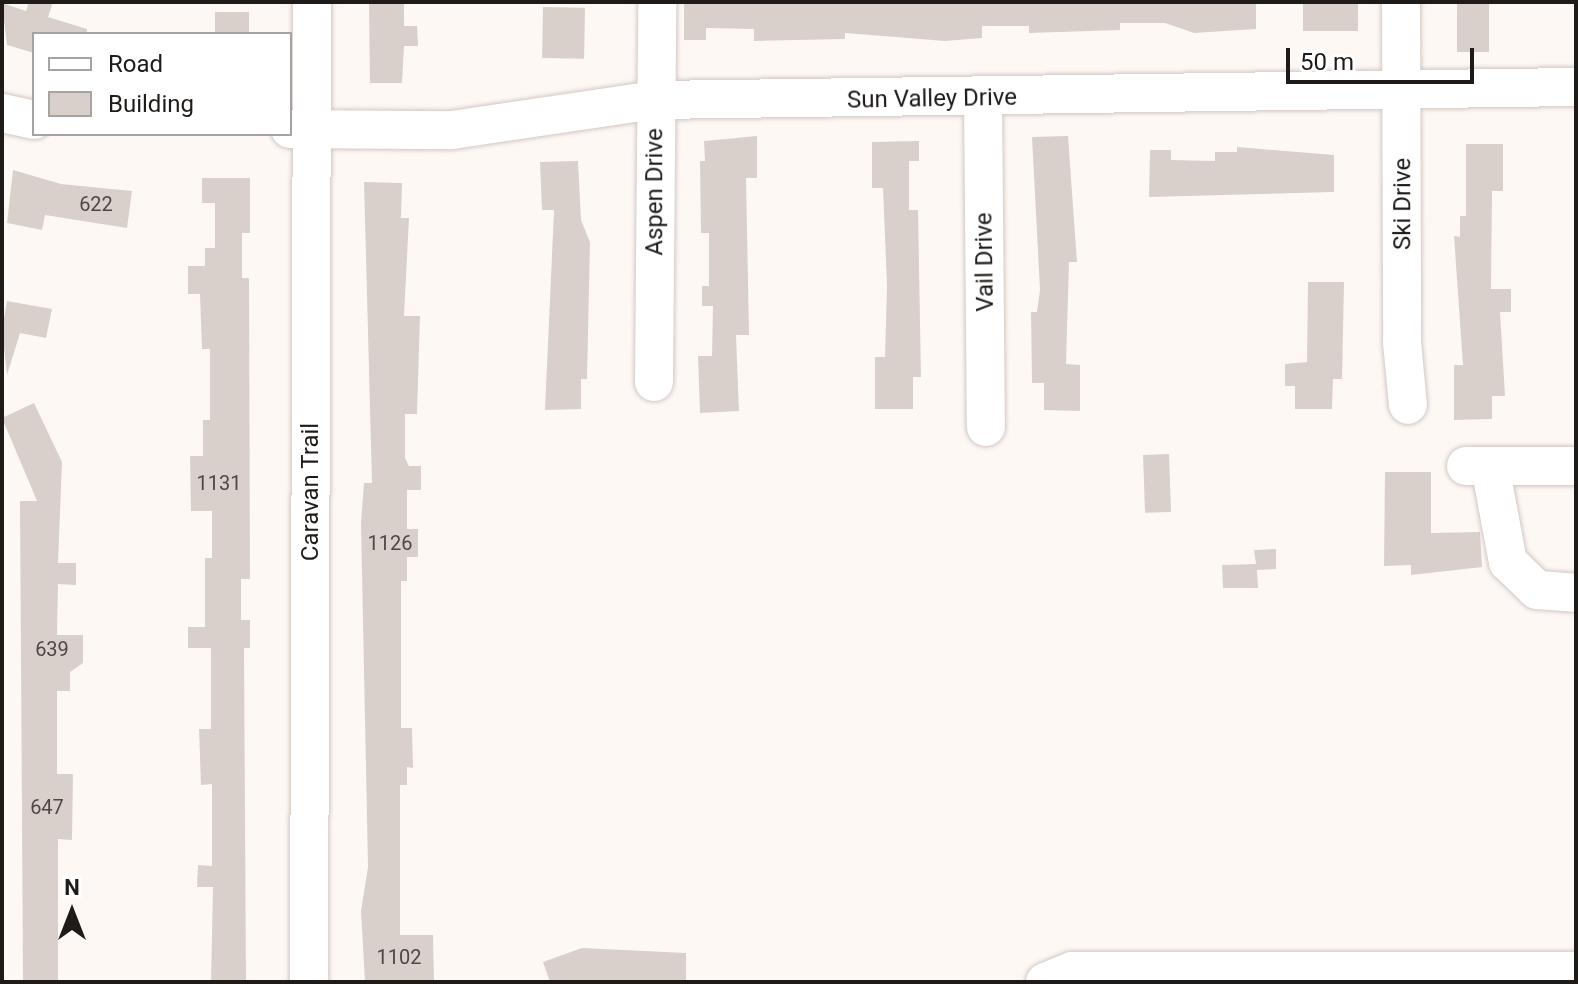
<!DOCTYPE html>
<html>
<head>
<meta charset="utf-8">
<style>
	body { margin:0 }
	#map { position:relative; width:1578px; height:984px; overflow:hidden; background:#fef8f5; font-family:Roboto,sans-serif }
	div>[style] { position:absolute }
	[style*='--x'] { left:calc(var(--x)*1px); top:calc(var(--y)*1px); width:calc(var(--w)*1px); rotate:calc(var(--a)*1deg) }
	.building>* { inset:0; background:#d9d0cb; transform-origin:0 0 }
	.roads { filter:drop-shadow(0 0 2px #d1c8c3) drop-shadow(0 0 2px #d1c8c3) }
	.minor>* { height:38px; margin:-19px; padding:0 19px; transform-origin:19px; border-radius:19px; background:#fff }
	span { translate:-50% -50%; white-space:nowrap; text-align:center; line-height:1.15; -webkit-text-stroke:7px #fff; paint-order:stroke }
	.number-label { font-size:20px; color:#4d4846 }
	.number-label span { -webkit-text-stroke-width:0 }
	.street-label { font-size:24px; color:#1e1b19 }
	.frame { position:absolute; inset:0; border:4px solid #1e1b19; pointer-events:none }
	.legend { position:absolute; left:32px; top:32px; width:260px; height:104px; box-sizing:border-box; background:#fff; border:2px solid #a5a4a3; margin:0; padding:10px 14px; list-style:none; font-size:24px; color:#1e1b19 }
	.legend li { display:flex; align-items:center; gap:16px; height:40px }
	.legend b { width:40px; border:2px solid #a5a4a3 }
	.north { position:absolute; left:32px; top:872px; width:80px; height:80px; -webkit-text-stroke:6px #fff; paint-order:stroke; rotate:0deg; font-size:22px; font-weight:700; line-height:32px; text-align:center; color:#1e1b19 }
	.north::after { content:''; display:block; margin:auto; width:28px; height:36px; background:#1e1b19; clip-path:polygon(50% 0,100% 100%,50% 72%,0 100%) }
	.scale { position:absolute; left:1286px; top:48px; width:188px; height:36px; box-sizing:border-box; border:4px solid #1e1b19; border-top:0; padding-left:10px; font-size:24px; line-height:28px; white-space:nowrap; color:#1e1b19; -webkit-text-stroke:6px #fff; paint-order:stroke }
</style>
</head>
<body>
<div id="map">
	<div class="building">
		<i style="clip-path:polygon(29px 2px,53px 2px,48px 17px,87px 29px,87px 34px,34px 34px,34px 53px,7px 45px,2px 3px,26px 11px)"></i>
		<i style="clip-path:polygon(369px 2px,404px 2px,404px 26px,417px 26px,418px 46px,404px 46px,402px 83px,370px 83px)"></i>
		<i style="clip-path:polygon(684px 2px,1256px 2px,1256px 29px,1194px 33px,1165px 23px,1120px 23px,1120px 30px,1029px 33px,1029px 26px,982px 26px,982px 38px,945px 41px,845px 33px,845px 39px,754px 41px,754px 29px,706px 28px,706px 40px,684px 40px)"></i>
		<i style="left:1303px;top:2px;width:55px;height:29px"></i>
		<i style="left:1457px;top:2px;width:32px;height:50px"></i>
		<i style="left:543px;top:7px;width:42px;height:51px;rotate:1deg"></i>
		<i style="left:215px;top:12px;width:34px;height:22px"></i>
		<i style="clip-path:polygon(757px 136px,757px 178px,746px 178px,749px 335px,736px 335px,739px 411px,700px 413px,698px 356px,712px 356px,713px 306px,702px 306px,702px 286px,709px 286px,709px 233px,701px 233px,700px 161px,705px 161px,704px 141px)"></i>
		<i style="clip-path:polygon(1068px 136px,1077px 262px,1069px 262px,1066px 364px,1080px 365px,1080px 411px,1044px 410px,1044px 383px,1032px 383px,1031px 312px,1037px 312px,1040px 290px,1032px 137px)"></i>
		<i style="clip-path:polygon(919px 141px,919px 161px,909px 161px,909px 210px,918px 210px,921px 377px,913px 377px,913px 409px,875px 409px,875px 357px,885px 357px,887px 286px,883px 188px,872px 188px,872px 142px)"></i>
		<i style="clip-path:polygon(1466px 144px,1503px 144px,1503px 191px,1492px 191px,1491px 289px,1511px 289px,1511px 312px,1500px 312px,1505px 396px,1492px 396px,1492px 419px,1454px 420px,1454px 365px,1463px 365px,1454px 236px,1460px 237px,1460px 216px,1466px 216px)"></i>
		<i style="clip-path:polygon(1237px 147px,1334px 155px,1334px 192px,1149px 197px,1150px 150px,1171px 150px,1171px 160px,1215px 161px,1215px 152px,1237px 152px)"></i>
		<i style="clip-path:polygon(578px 161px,581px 220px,590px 242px,587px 379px,581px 379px,581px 409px,545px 410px,554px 210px,542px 210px,540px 162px)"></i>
		<i style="clip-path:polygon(13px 170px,61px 184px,132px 191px,127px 228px,45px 215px,42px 230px,7px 223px)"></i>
		<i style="clip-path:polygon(202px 178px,250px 178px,250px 233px,242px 233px,242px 278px,249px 278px,250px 579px,241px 579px,241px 620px,250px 620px,250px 648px,244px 648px,246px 982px,211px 982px,213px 887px,197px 887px,198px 865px,212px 866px,212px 784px,201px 785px,199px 729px,211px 729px,211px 648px,188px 648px,188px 627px,205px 627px,205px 558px,212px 558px,212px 511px,191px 511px,190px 456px,203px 456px,203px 420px,210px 420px,210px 349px,202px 349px,200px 294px,188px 294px,188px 266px,205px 266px,205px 248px,215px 248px,215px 203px,202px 203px)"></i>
		<i style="clip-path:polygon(364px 182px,402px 183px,401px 218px,409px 218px,404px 316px,420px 316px,417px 414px,405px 414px,405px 458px,409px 466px,421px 466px,421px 490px,407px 490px,407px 529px,418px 529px,418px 557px,407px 557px,407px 581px,401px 581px,401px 728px,412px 728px,413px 768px,407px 767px,407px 785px,400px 785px,400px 935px,433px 935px,434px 980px,400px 982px,365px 982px,361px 911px,368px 867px,361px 523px,364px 483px,372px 483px)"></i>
		<i style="clip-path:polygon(1308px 282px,1344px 282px,1342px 379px,1333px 379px,1332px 409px,1295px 409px,1295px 386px,1285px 386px,1285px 364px,1307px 362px)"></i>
		<i style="clip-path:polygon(7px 301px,52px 309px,46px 338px,20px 333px,7px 375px,2px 329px)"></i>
		<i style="clip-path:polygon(34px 403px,62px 462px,58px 563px,76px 563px,76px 585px,58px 584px,57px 635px,83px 635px,83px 663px,70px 672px,70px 691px,57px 691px,57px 774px,73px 774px,72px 840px,58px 839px,58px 981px,23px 982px,20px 501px,37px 501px,2px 418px)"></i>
		<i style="left:1169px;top:454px;width:58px;height:26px;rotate:88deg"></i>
		<i style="clip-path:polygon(1385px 472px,1431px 472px,1431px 533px,1480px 532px,1482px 567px,1411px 575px,1411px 565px,1384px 566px)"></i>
		<i style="clip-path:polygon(1276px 549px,1276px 569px,1257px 570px,1258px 588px,1223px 588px,1222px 565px,1256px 564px,1254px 550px)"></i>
		<i style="clip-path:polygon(582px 948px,686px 953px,686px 982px,550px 982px,543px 962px)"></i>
	</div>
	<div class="roads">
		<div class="minor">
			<i style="--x:1401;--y:2;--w:340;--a:89.8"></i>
			<i style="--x:1402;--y:342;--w:63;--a:84.6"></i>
			<i style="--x:983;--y:97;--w:330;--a:89.5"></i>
			<i style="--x:2;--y:113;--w:33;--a:12"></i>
			<i style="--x:290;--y:129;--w:162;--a:0.4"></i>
			<i style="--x:452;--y:130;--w:205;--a:-8.4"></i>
			<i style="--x:655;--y:100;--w:921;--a:-0.81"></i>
			<i style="--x:654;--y:382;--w:380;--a:-89.5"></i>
			<i style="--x:1466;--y:466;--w:110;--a:0"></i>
			<i style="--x:1490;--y:466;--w:98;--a:79.4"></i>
			<i style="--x:1508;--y:562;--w:40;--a:44"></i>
			<i style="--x:1537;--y:590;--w:39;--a:4"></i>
			<i style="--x:309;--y:982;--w:980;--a:-89.82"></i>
			<i style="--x:1045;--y:982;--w:29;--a:-22"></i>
			<i style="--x:1072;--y:971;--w:504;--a:0"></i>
		</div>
	</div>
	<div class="number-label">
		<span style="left:96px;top:204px">622</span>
		<span style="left:219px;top:483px">1131</span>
		<span style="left:390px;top:543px">1126</span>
		<span style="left:52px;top:649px">639</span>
		<span style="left:47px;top:807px">647</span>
		<span style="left:399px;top:957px">1102</span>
	</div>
	<div class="street-label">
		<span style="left:932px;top:99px;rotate:-1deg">Sun Valley Drive</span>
		<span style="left:655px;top:192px;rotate:-90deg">Aspen Drive</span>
		<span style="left:1403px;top:204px;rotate:-90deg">Ski Drive</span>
		<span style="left:985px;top:262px;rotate:-91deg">Vail Drive</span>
		<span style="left:311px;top:492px;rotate:-90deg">Caravan Trail</span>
	</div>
	<div class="frame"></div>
	<ul class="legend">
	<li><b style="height:10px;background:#fff"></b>Road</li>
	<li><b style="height:22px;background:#d9d0cb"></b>Building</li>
	</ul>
	<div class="north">N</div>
	<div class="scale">50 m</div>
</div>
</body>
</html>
